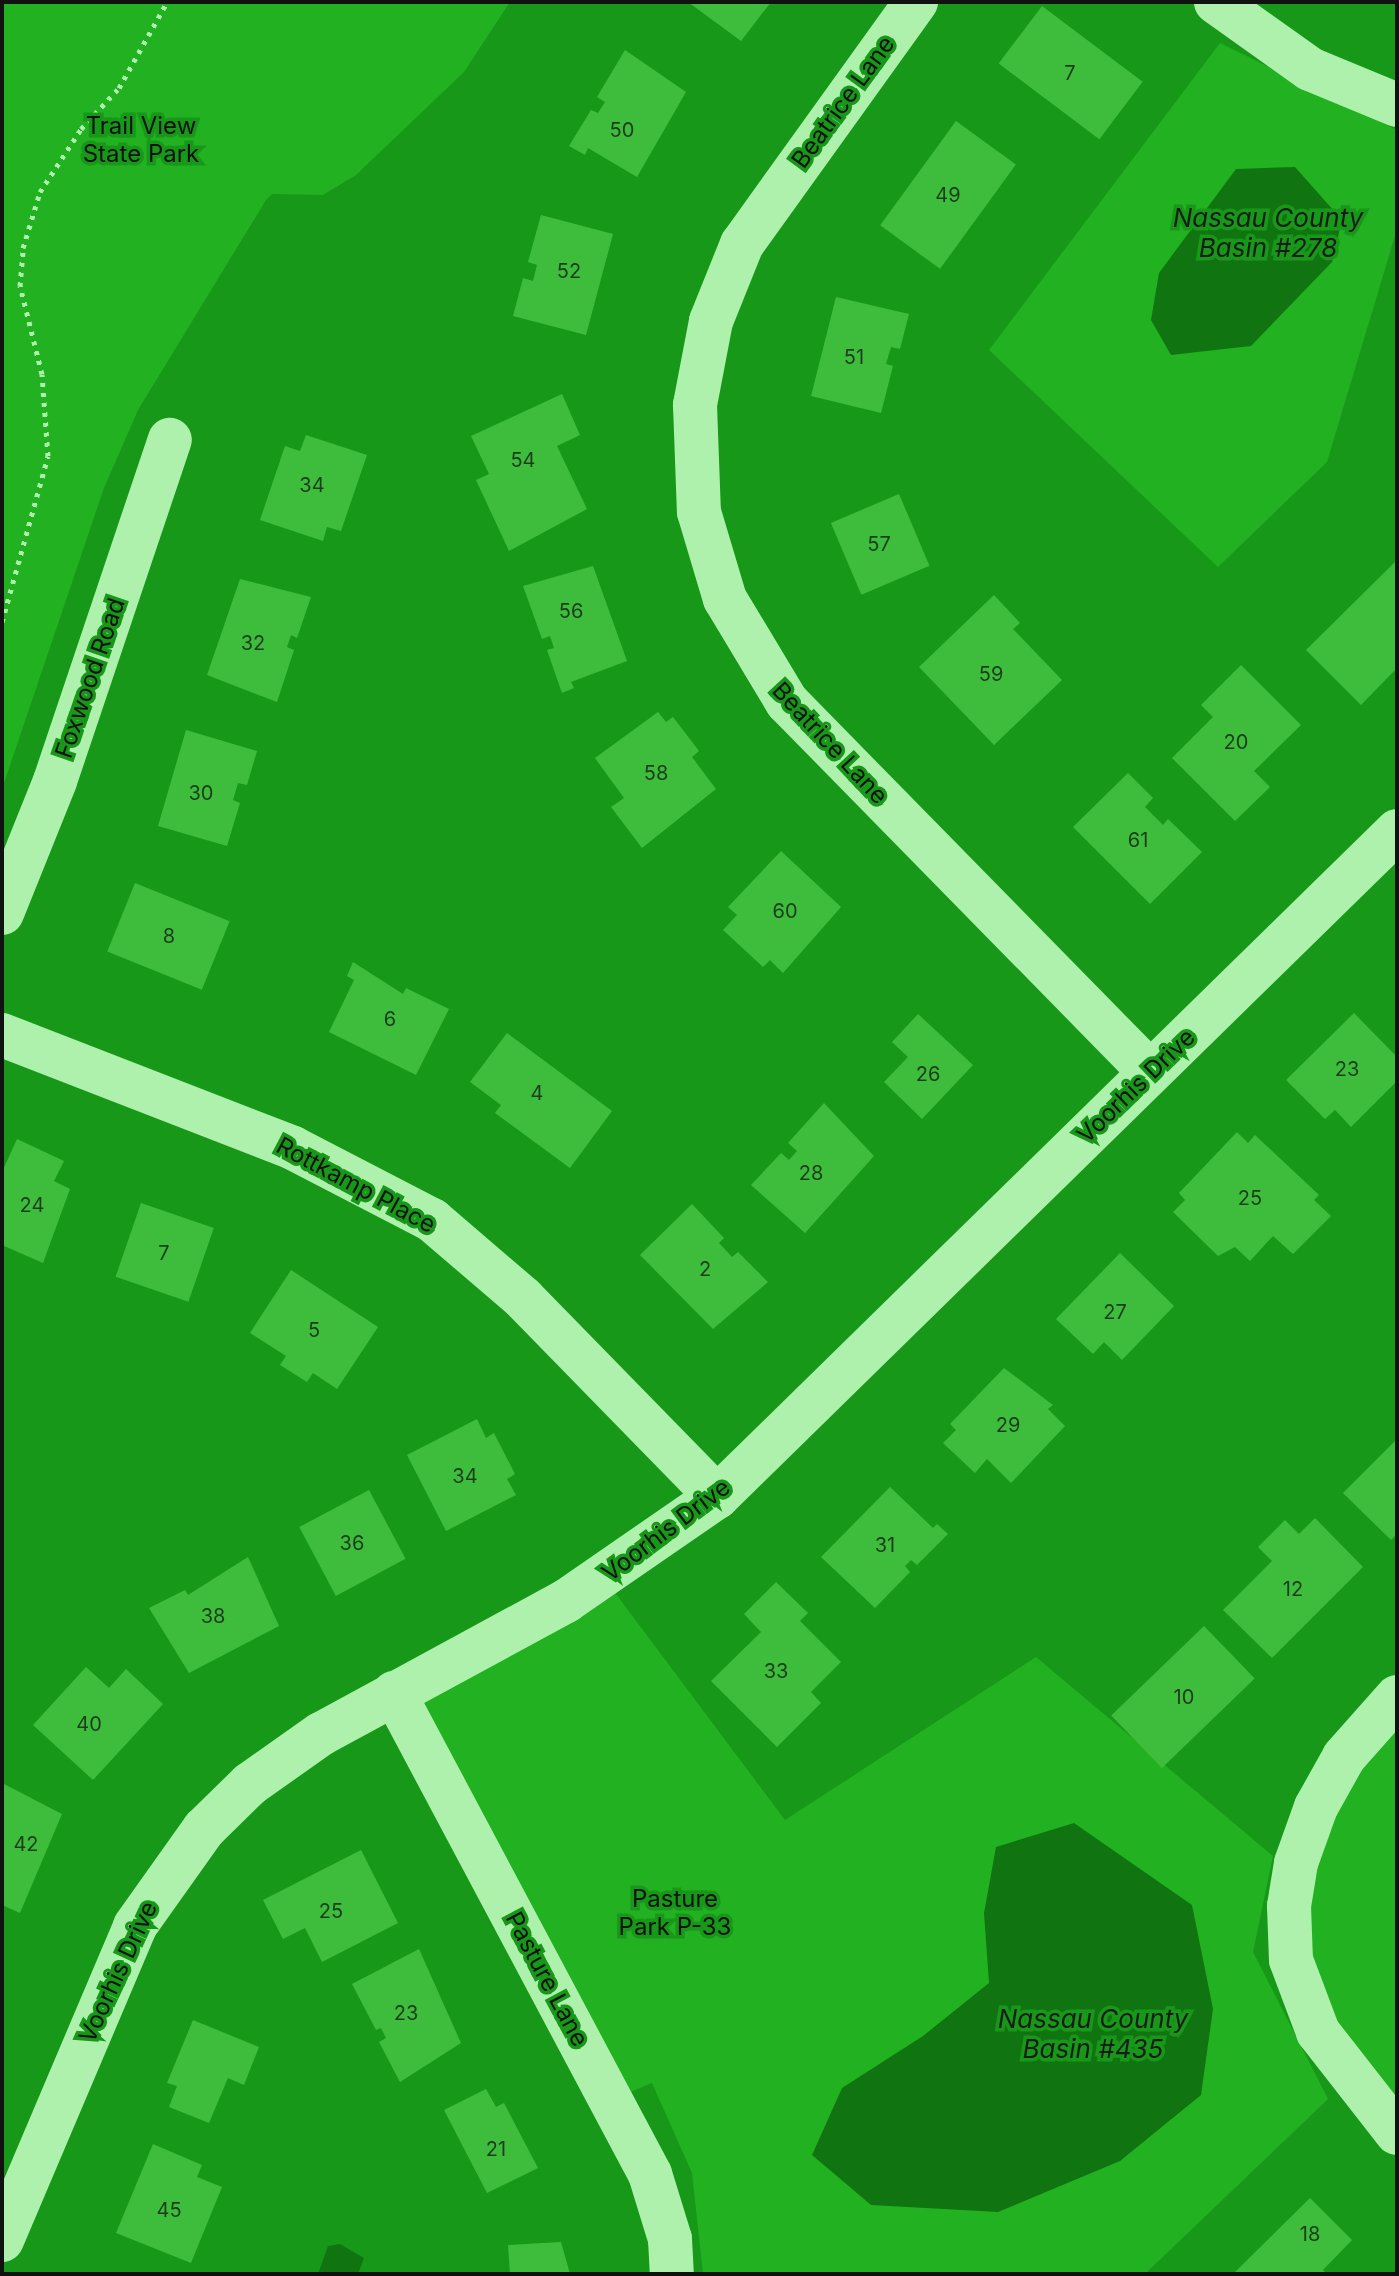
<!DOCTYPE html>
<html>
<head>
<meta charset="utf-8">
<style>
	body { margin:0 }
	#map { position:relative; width:1399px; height:2276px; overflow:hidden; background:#189819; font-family:Inter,sans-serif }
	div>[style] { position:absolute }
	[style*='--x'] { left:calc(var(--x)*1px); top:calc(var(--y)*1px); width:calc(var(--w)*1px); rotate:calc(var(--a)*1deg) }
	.green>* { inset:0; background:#22b121 }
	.water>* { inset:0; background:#107511 }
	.building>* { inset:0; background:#3ebd3d; transform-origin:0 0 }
	.path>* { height:5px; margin-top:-2.5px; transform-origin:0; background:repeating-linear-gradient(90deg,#adf1ac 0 4px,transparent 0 10px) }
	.minor>* { height:44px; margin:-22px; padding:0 22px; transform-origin:22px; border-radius:22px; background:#adf1ac }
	span { translate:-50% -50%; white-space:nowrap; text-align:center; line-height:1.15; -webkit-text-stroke:7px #189819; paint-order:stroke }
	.number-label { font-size:20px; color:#1c3c1c }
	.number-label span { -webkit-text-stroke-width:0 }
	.street-label { font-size:24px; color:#111 }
	.park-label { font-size:24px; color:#111 }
	.water-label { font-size:26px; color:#191d19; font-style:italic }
	.frame { position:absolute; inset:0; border:4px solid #111; pointer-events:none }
</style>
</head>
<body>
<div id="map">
	<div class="green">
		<i style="clip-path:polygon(2px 2px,510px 2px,464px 72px,356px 175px,323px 195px,272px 194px,266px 200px,138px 410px,104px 488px,2px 789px)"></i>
		<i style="clip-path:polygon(1220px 43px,1397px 130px,1397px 229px,1327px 462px,1218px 567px,989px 350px)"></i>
		<i style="clip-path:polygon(604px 1578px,785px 1820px,1036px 1657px,1273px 1856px,1253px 1952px,1328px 2099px,1145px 2274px,703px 2274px,692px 2173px,652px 2083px,611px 2100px,394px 1693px)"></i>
		<i style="clip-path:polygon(1397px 1697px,1397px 2133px,1318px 2032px,1289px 1906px)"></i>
	</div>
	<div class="water">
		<i style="clip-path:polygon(1295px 167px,1342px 220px,1332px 262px,1251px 346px,1171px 355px,1151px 320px,1159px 273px,1236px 169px)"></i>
		<i style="clip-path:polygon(1074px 1823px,1192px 1905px,1213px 2009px,1201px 2095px,1120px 2161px,998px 2212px,871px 2205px,812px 2155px,842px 2088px,923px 2036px,989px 1983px,984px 1913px,996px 1847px)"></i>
		<i style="clip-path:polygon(340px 2244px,364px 2258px,358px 2274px,318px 2274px,328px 2246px)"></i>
	</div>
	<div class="building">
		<i style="clip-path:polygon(688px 2px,771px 2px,741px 41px)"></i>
		<i style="left:1042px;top:6px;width:126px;height:72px;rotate:37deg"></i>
		<i style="clip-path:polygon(625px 50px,686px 92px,637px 177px,588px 148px,585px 155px,569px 146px,591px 110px,598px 113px,605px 102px,597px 97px)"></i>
		<i style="left:956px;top:121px;width:74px;height:129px;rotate:36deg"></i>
		<i style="clip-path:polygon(541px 215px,613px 234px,586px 335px,513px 316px,523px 278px,533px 281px,537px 265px,528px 262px)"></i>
		<i style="clip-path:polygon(836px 297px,909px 314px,900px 349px,891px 347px,886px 364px,893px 366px,881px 413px,811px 396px)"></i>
		<i style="clip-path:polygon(562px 394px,580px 435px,557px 446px,587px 509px,509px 551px,476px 480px,489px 474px,471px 436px)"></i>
		<i style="clip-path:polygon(306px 435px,367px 455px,341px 531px,327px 527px,323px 541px,260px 520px,285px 446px,300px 451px)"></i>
		<i style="left:899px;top:494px;width:78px;height:74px;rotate:67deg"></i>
		<i style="clip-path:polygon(1397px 560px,1397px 668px,1361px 705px,1306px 650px)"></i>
		<i style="clip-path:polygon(593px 566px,627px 661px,571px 682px,574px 688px,562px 693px,547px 650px,554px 648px,550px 636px,542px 639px,523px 586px)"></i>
		<i style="clip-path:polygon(240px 579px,311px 597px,297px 638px,291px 635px,287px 647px,294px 650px,277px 702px,207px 675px)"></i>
		<i style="clip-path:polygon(994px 595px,1020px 623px,1013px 629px,1062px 680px,994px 745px,919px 667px)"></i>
		<i style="clip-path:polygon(1241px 665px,1301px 725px,1254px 771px,1270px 787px,1235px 821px,1172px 758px,1213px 717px,1201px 705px)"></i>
		<i style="clip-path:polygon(658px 712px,666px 722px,673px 717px,699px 751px,692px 757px,716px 789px,642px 848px,611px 807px,624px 798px,595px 758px)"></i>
		<i style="clip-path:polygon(186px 730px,257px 751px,247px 785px,238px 783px,233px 800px,240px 803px,227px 846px,158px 826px)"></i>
		<i style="clip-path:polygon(1128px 773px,1153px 798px,1145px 807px,1163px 825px,1168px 819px,1202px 852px,1150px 904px,1073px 827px)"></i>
		<i style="clip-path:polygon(781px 851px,841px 907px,783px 973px,770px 960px,763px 967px,723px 930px,737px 915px,728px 907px)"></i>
		<i style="left:135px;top:883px;width:102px;height:74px;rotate:22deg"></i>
		<i style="clip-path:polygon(353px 962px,403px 994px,406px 988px,449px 1009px,416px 1075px,329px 1032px,354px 980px,347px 976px)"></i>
		<i style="clip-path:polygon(1354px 1013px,1397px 1057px,1397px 1081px,1351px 1127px,1335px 1110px,1325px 1119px,1286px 1080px)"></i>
		<i style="clip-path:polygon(918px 1014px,973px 1065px,922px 1119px,884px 1082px,908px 1057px,892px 1042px)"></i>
		<i style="clip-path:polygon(507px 1033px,612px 1111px,570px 1168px,495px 1113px,501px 1105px,470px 1082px)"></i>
		<i style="clip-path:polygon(824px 1103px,874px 1156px,805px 1233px,751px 1185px,781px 1153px,789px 1160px,797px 1151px,788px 1143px)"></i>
		<i style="clip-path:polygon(1237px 1132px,1248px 1143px,1255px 1135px,1319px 1195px,1314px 1200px,1331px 1216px,1293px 1254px,1273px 1236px,1250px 1261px,1235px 1247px,1218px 1256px,1173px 1212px,1185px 1200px,1179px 1193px)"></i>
		<i style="clip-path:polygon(17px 1139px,64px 1161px,54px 1181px,70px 1189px,43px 1263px,2px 1245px,2px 1172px)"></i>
		<i style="left:141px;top:1203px;width:77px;height:78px;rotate:19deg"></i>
		<i style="clip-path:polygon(692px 1204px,724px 1238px,719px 1243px,732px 1257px,738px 1252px,768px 1282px,713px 1329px,640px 1255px)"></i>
		<i style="clip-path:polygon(1120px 1253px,1174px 1306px,1122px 1360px,1104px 1342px,1093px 1354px,1056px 1319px)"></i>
		<i style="clip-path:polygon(291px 1270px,378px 1327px,337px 1389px,313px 1373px,307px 1382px,280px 1365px,286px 1356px,250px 1333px)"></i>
		<i style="clip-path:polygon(1004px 1368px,1053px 1405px,1048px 1409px,1065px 1426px,1011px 1483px,987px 1459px,975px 1473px,943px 1443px,956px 1430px,950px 1424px)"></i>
		<i style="clip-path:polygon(477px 1419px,486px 1438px,494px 1433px,515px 1474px,507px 1479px,516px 1495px,446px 1531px,407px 1455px)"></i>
		<i style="clip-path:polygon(1397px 1439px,1397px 1534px,1391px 1540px,1343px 1493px)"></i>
		<i style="clip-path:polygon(890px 1487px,933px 1528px,937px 1524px,948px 1534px,917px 1565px,911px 1560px,905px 1566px,910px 1572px,875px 1608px,821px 1557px)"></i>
		<i style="left:369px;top:1490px;width:78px;height:79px;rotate:62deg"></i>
		<i style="clip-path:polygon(1315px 1518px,1363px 1567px,1272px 1658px,1223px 1610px,1272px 1561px,1258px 1547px,1285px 1520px,1299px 1534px)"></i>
		<i style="clip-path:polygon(248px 1557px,279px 1626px,189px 1673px,149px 1608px,185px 1590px,188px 1595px)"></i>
		<i style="clip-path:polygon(776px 1582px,808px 1613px,800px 1621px,841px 1662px,811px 1692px,821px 1703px,777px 1747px,711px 1681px,761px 1632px,744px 1614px)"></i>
		<i style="left:1204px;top:1626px;width:73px;height:129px;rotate:46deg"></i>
		<i style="clip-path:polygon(86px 1667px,109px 1688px,126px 1669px,163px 1704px,93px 1780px,33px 1725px)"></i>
		<i style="clip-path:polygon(2px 1783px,62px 1814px,20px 1913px,2px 1905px)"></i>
		<i style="clip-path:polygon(361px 1850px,398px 1923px,322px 1962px,305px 1928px,283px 1939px,263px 1900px)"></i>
		<i style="clip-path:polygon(419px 1949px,461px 2043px,400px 2082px,379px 2042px,386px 2038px,381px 2028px,376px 2030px,352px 1984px)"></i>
		<i style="clip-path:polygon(193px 2020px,259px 2047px,244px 2085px,228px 2078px,209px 2123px,169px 2107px,177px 2086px,167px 2083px)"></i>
		<i style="clip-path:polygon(486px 2089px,496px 2107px,504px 2103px,538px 2168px,487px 2193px,444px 2110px)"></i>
		<i style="clip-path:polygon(153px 2144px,202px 2165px,197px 2177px,222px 2187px,191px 2263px,116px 2233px)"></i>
		<i style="clip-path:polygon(1310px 2198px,1352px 2240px,1323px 2270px,1327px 2274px,1233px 2274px)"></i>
		<i style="clip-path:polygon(561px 2242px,570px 2274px,510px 2274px,508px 2245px)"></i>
	</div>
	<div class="path">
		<i style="--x:2;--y:622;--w:172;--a:-74.5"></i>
		<i style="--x:48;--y:456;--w:82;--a:-94.2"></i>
		<i style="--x:42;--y:374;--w:91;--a:-104"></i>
		<i style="--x:20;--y:286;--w:38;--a:-85"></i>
		<i style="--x:23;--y:248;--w:59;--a:-73.1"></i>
		<i style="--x:40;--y:192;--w:75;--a:-56.9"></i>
		<i style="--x:81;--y:129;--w:56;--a:-47.2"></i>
		<i style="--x:119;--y:88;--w:98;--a:-60.8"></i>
	</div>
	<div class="minor">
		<i style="--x:916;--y:2;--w:298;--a:125.7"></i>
		<i style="--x:742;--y:244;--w:83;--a:111.9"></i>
		<i style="--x:711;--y:321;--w:86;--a:100.8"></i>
		<i style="--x:695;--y:405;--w:107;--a:87.9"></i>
		<i style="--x:699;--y:512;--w:91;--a:73.4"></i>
		<i style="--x:725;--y:599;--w:120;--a:59"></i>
		<i style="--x:787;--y:702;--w:518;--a:45.55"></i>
		<i style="--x:1216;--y:2;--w:115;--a:35.5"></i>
		<i style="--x:1310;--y:69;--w:94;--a:22.5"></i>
		<i style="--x:2;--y:913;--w:142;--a:-68.1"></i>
		<i style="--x:55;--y:781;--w:360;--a:-71.4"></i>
		<i style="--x:2;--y:1035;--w:312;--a:21.2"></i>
		<i style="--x:293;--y:1148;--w:157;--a:27.4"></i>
		<i style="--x:432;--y:1220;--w:120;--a:40.6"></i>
		<i style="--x:523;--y:1298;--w:278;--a:45.7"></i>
		<i style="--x:394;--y:1693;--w:545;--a:61.98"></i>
		<i style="--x:650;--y:2174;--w:68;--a:72.9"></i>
		<i style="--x:670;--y:2239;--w:35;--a:87"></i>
		<i style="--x:1397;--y:1697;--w:80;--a:131.5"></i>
		<i style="--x:1344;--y:1757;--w:57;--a:119.2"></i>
		<i style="--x:1316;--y:1807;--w:59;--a:109.7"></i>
		<i style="--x:1296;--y:1863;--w:44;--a:99.2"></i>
		<i style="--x:1289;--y:1906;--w:54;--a:87.9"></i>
		<i style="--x:1291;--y:1960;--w:77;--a:69.4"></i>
		<i style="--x:1318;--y:2032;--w:128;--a:52"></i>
		<i style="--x:2;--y:2240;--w:341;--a:-67"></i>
		<i style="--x:135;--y:1926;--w:119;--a:-54.6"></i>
		<i style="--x:204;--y:1829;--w:64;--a:-44.4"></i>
		<i style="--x:250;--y:1784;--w:87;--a:-35.2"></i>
		<i style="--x:321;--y:1734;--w:279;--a:-28.5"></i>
		<i style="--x:566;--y:1601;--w:183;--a:-34.6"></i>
		<i style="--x:717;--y:1497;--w:952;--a:-44.4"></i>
	</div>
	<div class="number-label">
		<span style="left:1070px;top:73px">7</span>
		<span style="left:622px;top:130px">50</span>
		<span style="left:948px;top:195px">49</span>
		<span style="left:569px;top:271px">52</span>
		<span style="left:854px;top:357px">51</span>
		<span style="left:523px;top:460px">54</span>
		<span style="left:312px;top:485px">34</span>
		<span style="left:879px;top:544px">57</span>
		<span style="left:571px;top:611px">56</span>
		<span style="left:253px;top:643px">32</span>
		<span style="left:991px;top:674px">59</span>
		<span style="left:1236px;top:742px">20</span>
		<span style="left:656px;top:773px">58</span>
		<span style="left:201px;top:793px">30</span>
		<span style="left:1138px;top:840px">61</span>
		<span style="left:785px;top:911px">60</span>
		<span style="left:169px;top:936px">8</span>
		<span style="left:390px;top:1019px">6</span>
		<span style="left:1347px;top:1069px">23</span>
		<span style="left:928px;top:1074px">26</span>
		<span style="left:537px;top:1093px">4</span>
		<span style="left:811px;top:1173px">28</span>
		<span style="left:1250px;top:1198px">25</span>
		<span style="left:32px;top:1205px">24</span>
		<span style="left:164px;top:1253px">7</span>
		<span style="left:705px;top:1269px">2</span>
		<span style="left:1115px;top:1312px">27</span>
		<span style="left:314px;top:1330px">5</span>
		<span style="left:1008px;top:1425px">29</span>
		<span style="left:465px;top:1476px">34</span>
		<span style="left:352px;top:1543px">36</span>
		<span style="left:885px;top:1545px">31</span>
		<span style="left:1293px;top:1589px">12</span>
		<span style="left:213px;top:1616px">38</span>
		<span style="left:776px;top:1671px">33</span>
		<span style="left:1184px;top:1697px">10</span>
		<span style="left:89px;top:1724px">40</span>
		<span style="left:26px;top:1844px">42</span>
		<span style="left:331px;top:1911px">25</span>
		<span style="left:406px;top:2013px">23</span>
		<span style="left:496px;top:2149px">21</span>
		<span style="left:169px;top:2210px">45</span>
		<span style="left:1310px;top:2234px">18</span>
	</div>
	<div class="street-label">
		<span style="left:843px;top:102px;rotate:-54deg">Beatrice Lane</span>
		<span style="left:90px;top:678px;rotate:-71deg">Foxwood Road</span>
		<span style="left:830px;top:743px;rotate:47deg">Beatrice Lane</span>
		<span style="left:1136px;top:1086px;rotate:-44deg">Voorhis Drive</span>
		<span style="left:356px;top:1185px;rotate:28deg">Rottkamp Place</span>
		<span style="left:666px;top:1530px;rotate:-37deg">Voorhis Drive</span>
		<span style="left:118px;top:1972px;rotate:-65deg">Voorhis Drive</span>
		<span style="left:547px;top:1979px;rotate:62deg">Pasture Lane</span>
	</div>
	<div class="park-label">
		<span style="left:141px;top:140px">Trail View<br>State Park</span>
		<span style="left:675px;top:1913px">Pasture<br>Park P-33</span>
	</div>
	<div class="water-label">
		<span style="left:1268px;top:233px">Nassau County<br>Basin #278</span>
		<span style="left:1093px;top:2034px">Nassau County<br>Basin #435</span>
	</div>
	<div class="frame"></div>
</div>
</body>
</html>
